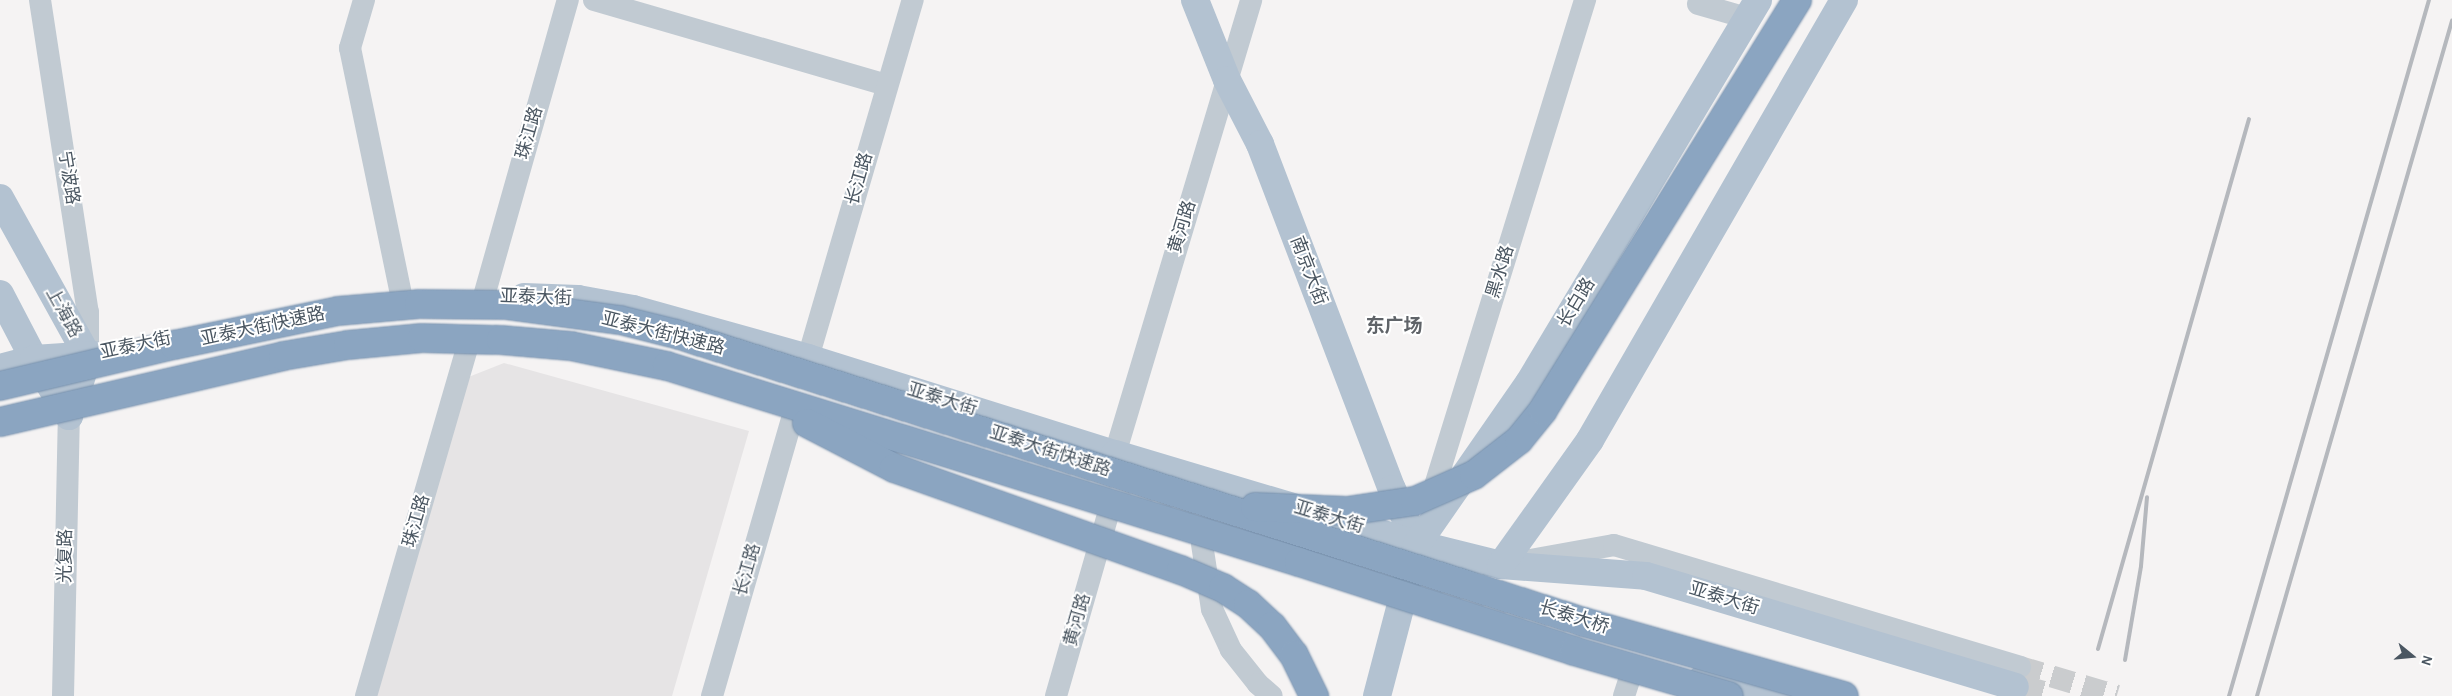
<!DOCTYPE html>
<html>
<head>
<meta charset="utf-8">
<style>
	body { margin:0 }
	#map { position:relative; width:2452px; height:696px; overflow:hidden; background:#f5f3f3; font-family:"Alegreya Sans","Noto Sans SC",sans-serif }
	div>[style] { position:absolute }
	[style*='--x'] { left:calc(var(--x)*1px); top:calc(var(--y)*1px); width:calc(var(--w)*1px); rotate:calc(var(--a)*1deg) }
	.education>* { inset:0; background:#e6e4e5 }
	.minor-tunnel>* { height:22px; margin-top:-11px; transform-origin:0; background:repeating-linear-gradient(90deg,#caccce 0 22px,transparent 0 33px) }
	.major-tunnel>* { height:28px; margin-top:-14px; transform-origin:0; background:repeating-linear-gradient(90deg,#caccce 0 28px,transparent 0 42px) }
	.minor>* { height:22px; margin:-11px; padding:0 11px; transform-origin:11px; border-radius:11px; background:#c1cad2 }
	.major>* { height:28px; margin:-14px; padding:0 14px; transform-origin:14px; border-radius:14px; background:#b3c2d1 }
	.rail>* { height:4px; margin:-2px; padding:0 2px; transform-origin:2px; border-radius:2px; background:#b5b8bd }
	.bridges { filter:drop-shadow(0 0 1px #7690ad) drop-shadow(0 0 1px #7690ad) }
	.highway-bridge>* { height:28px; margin:-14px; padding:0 14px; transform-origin:14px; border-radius:14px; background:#8ba5c1 }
	span { translate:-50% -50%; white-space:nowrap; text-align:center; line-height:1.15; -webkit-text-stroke:4px #fff; paint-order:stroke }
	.street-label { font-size:18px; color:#4a5661 }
	.neighbourhood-label { font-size:19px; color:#5f6368; font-weight:700 }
	.north { position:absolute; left:2387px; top:631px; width:50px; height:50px; -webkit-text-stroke:4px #fff; paint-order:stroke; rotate:107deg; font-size:14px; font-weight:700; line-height:20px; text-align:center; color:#4a5661 }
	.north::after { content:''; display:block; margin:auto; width:18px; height:22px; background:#4a5661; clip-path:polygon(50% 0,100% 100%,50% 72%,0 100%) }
</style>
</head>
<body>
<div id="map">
	<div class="education">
		<i style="clip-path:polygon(504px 363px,749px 431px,672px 696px,371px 696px,466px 378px)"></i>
	</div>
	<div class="minor-tunnel">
		<i style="--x:2020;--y:667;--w:101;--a:16.6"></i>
	</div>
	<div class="major-tunnel">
		<i style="--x:2015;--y:687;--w:32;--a:16"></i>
	</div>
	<div class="minor">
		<i style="--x:40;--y:0;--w:316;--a:81.3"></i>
		<i style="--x:88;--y:312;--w:45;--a:90"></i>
		<i style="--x:364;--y:0;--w:50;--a:106.3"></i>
		<i style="--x:350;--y:48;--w:252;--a:78.3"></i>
		<i style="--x:594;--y:0;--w:305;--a:16.2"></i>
		<i style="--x:1698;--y:4;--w:51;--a:15.9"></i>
		<i style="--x:484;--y:296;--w:308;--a:-74.2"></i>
		<i style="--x:808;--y:358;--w:373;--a:-73.7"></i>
		<i style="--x:1115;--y:454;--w:474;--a:-73.3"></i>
		<i style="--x:1429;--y:505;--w:529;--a:-72.83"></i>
		<i style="--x:1202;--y:544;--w:66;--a:81.3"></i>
		<i style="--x:1212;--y:609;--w:45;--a:65.1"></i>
		<i style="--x:1231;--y:650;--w:43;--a:51.5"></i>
		<i style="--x:1258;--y:684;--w:18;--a:41"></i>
		<i style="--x:1525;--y:561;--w:90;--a:-10.2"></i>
		<i style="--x:1614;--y:545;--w:424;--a:16.7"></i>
		<i style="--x:63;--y:696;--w:280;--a:-88.8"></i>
		<i style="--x:366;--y:696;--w:365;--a:-73.8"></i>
		<i style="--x:712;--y:696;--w:292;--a:-73.9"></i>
		<i style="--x:1056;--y:696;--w:188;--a:-74"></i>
		<i style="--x:1624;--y:696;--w:19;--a:-72"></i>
	</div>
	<div class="major">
		<i style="--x:1195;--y:0;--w:86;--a:68.2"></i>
		<i style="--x:1227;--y:80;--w:72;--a:62.7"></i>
		<i style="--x:1260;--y:144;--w:369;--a:69.1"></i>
		<i style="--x:1392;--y:489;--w:60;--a:65.6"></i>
		<i style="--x:0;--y:198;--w:182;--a:61"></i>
		<i style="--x:88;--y:357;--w:62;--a:107.9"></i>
		<i style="--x:0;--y:294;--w:73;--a:62.4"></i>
		<i style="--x:34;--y:359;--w:67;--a:58.4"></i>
		<i style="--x:524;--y:297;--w:54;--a:2.1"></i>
		<i style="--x:578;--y:299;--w:56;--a:10.3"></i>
		<i style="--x:633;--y:309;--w:182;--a:15.6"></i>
		<i style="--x:808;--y:358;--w:322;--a:17.4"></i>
		<i style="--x:1115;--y:454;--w:315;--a:16.6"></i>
		<i style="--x:1417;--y:544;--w:87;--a:14"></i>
		<i style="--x:1501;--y:565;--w:145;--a:4.3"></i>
		<i style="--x:1646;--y:576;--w:385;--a:16.7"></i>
		<i style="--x:0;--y:368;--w:35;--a:-15"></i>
		<i style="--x:34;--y:359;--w:60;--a:-3.8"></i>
		<i style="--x:1501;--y:565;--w:153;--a:-54.5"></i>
		<i style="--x:1590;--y:440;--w:508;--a:-60"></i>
		<i style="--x:1703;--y:678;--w:78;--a:13.3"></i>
		<i style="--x:1377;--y:696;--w:157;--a:-75.3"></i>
		<i style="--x:1417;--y:544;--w:196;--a:-55.2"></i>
		<i style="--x:1529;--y:383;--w:446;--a:-59.1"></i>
	</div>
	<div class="rail">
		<i style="--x:2098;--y:649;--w:551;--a:-74.1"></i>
		<i style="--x:2125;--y:660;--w:95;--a:-80.3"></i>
		<i style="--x:2141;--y:566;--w:69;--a:-85"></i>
		<i style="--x:2229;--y:696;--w:724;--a:-73.97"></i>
		<i style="--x:2257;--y:696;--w:703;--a:-73.89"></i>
	</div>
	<div class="bridges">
		<div class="highway-bridge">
			<i style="--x:0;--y:386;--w:179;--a:-13.3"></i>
			<i style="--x:174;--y:345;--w:167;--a:-11.7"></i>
			<i style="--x:338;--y:311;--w:81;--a:-4.9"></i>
			<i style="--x:419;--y:304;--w:88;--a:0.7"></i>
			<i style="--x:507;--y:305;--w:114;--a:7.6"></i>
			<i style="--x:620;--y:320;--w:58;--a:14"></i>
			<i style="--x:676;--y:334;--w:953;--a:17.6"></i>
			<i style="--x:1584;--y:622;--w:270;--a:15.9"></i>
			<i style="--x:0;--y:422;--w:291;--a:-13.1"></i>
			<i style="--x:283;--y:356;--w:66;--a:-9.6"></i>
			<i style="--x:348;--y:345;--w:74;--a:-5.4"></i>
			<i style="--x:422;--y:338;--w:79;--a:1.5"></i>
			<i style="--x:501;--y:340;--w:70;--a:4.9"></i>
			<i style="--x:571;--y:346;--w:98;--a:11.8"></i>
			<i style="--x:667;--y:366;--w:662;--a:17.23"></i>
			<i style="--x:1299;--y:562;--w:289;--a:17.9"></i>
			<i style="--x:1574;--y:651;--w:161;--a:16.2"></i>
			<i style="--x:807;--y:423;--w:98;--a:27.3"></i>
			<i style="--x:894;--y:468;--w:305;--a:19.6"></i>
			<i style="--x:1181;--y:570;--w:46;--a:23.2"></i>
			<i style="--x:1223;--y:588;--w:30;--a:33"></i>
			<i style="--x:1248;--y:604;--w:33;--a:43"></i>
			<i style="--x:1272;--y:626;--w:36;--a:53"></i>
			<i style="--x:1294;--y:655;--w:46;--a:64"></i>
			<i style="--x:1255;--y:507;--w:92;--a:2.5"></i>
			<i style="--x:1347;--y:511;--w:69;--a:-8.4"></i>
			<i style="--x:1415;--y:501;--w:64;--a:-23.8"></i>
			<i style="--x:1474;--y:475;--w:57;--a:-37.9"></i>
			<i style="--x:1519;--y:440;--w:38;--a:-51"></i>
			<i style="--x:1543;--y:410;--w:482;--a:-58.2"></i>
		</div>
	</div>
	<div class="street-label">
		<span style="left:530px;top:133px;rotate:-74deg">珠江路</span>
		<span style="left:68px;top:178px;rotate:81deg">宁波路</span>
		<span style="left:860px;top:179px;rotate:-74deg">长江路</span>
		<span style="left:1183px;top:227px;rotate:-73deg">黄河路</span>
		<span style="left:1308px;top:271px;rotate:69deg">南京大街</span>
		<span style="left:1501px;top:272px;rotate:-73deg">黑水路</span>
		<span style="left:536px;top:298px;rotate:2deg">亚泰大街</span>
		<span style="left:1577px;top:303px;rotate:-59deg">长白路</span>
		<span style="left:63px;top:313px;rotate:61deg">上海路</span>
		<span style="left:263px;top:327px;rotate:-12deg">亚泰大街快速路</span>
		<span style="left:663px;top:334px;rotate:14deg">亚泰大街快速路</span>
		<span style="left:136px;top:346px;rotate:-12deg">亚泰大街</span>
		<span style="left:942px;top:400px;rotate:17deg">亚泰大街</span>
		<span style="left:1050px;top:452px;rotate:18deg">亚泰大街快速路</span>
		<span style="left:1329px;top:518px;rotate:17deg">亚泰大街</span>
		<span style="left:417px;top:521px;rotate:-74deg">珠江路</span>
		<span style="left:66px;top:556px;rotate:-89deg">光复路</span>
		<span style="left:748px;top:570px;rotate:-74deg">长江路</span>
		<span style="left:1724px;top:599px;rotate:17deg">亚泰大街</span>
		<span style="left:1574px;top:618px;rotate:17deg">长泰大桥</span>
		<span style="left:1078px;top:620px;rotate:-74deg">黄河路</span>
	</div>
	<div class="neighbourhood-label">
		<span style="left:1394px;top:327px">东广场</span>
	</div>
	<div class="north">N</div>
</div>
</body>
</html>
